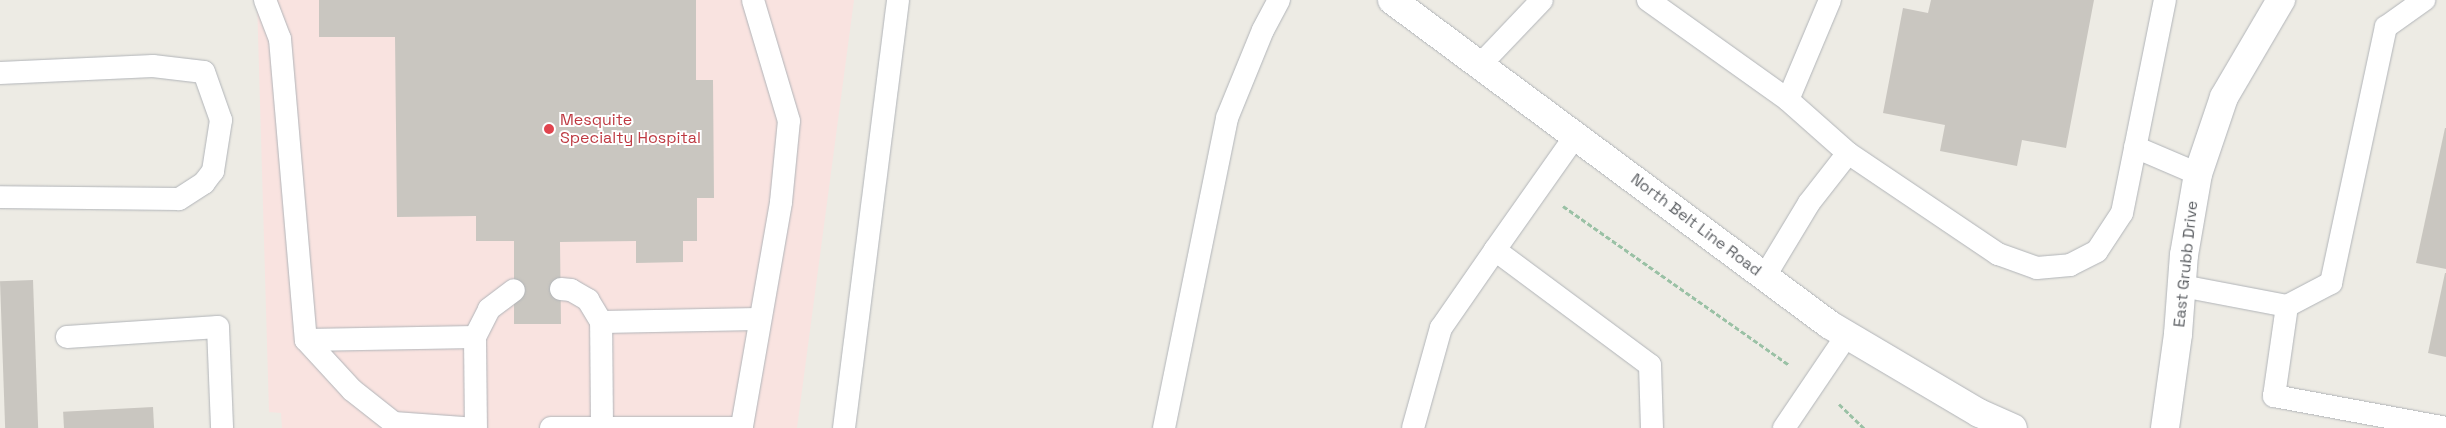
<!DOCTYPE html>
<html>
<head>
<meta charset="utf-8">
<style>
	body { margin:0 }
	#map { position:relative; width:2446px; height:428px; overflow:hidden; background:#edebe4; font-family:"Space Grotesk",sans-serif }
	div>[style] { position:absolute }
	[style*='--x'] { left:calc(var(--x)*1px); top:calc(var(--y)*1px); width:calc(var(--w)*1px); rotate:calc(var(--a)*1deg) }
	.medical>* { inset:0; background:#f9e3e0 }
	.building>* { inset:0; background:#c9c6c0; transform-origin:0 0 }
	.path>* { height:3px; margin-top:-1.5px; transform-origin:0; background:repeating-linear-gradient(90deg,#9ac1a5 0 5px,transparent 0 7.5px) }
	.roads { filter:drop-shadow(0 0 1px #b1b4b8) drop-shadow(0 0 1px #b1b4b8) }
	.lane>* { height:22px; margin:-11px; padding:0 11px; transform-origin:11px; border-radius:11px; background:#fff }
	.secondary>* { height:28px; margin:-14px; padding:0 14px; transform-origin:14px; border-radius:14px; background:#fff }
	.dots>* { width:14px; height:14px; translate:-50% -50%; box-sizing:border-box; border:2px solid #fff; border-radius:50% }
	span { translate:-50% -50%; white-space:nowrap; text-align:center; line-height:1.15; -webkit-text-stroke:4px #fff; paint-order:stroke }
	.health-label { font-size:16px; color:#be3a42 }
	.left { translate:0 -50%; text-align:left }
	.street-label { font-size:16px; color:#5c5f63 }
</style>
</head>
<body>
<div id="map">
	<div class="medical">
		<i style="clip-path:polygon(257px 0,854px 0,797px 428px,282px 428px,281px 413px,269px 412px)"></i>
	</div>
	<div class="building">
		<i style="clip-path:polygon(319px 0,696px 0,696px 80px,713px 80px,714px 198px,697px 198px,697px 241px,683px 241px,683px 262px,636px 263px,636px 241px,560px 242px,561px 324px,514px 324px,514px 241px,476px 241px,476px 216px,397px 217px,395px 37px,319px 37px)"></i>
		<i style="clip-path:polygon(1931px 0,2094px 0,2066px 148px,2022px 140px,2017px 166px,1940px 151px,1945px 125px,1883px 113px,1903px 8px,1928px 13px)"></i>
		<i style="clip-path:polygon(2445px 128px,2446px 128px,2446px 269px,2416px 263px)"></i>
		<i style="clip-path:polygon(2445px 273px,2446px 273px,2446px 357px,2428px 353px)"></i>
		<i style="left:33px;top:280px;width:148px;height:33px;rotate:88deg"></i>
		<i style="left:153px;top:407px;width:21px;height:90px;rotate:87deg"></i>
	</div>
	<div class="path">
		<i style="--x:1563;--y:206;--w:276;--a:35.1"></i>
		<i style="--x:1839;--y:404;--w:35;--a:44"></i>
	</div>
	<div class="roads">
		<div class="lane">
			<i style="--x:265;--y:0;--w:42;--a:69"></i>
			<i style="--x:280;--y:39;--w:302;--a:85.1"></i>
			<i style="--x:306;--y:340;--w:68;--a:47.4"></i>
			<i style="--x:352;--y:390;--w:53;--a:38.2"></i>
			<i style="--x:394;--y:423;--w:69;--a:4.1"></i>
			<i style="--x:1648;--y:0;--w:172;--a:35.5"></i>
			<i style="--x:1830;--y:0;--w:108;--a:112.8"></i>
			<i style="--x:1788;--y:100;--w:80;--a:41.5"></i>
			<i style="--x:1848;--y:153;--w:181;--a:34"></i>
			<i style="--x:1998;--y:254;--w:41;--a:19.7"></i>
			<i style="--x:2037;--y:268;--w:33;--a:-5"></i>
			<i style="--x:2070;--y:265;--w:30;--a:-27"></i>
			<i style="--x:2097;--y:251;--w:45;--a:-56.7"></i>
			<i style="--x:2122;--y:213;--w:217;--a:-78.6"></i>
			<i style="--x:1481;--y:64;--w:88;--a:-46.4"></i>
			<i style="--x:0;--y:73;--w:153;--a:-2.6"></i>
			<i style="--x:153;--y:66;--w:51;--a:6.7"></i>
			<i style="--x:204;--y:72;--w:51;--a:70.5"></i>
			<i style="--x:221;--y:120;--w:52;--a:98.9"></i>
			<i style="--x:213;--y:171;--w:15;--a:127"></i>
			<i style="--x:204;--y:183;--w:30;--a:147"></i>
			<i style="--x:179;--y:199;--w:179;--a:-179.4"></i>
			<i style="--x:1576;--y:135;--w:141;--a:125.2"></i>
			<i style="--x:1495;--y:250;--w:193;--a:36.6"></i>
			<i style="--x:1650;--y:365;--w:63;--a:88.2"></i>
			<i style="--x:2135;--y:147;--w:69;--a:23.2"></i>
			<i style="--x:1765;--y:276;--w:85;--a:-58.9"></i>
			<i style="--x:1809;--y:203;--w:63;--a:-52"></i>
			<i style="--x:2182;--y:286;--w:107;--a:10.8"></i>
			<i style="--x:2287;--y:306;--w:50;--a:-27.6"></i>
			<i style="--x:2331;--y:283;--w:262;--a:-77.9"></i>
			<i style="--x:2386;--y:27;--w:47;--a:-35.4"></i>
			<i style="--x:561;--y:289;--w:10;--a:6"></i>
			<i style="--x:571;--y:290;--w:20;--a:30"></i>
			<i style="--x:588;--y:300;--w:26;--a:59"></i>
			<i style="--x:2287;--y:306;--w:91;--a:98.2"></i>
			<i style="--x:2274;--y:396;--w:175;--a:10.5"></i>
			<i style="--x:67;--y:337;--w:151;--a:-3.8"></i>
			<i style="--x:218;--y:327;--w:101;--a:87.7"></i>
			<i style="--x:475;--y:337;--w:31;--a:-63"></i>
			<i style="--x:489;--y:309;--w:31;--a:-37"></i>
			<i style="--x:306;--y:340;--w:169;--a:-1"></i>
			<i style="--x:475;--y:337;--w:91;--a:89.4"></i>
			<i style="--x:742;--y:426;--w:227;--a:-80.1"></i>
			<i style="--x:781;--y:202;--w:81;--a:-84.4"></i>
			<i style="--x:789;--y:121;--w:126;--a:-106.6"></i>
			<i style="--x:602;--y:427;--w:105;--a:-90.5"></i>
			<i style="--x:601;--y:322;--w:158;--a:-1.1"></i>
			<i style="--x:551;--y:428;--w:191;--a:0"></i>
			<i style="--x:844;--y:428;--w:431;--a:-82.8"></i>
			<i style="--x:1164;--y:428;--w:316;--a:-78.5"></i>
			<i style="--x:1227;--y:118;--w:95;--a:-67.8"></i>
			<i style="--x:1263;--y:30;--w:34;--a:-62"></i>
			<i style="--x:1413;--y:428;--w:104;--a:-74.4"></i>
			<i style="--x:1441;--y:328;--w:95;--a:-55.3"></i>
			<i style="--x:1784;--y:428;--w:112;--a:-55.9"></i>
		</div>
		<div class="secondary">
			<i style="--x:1392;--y:0;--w:545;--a:36.58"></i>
			<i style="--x:1830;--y:325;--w:173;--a:30.6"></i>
			<i style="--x:1979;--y:413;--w:37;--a:24"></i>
			<i style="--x:2165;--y:428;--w:95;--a:-82.1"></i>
			<i style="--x:2178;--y:334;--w:79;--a:-85.7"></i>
			<i style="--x:2184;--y:255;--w:82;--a:-80.2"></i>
			<i style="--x:2198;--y:174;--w:81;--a:-71.3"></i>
			<i style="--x:2224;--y:97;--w:113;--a:-59.6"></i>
		</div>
	</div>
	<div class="dots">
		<i style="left:549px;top:129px;background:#e0444e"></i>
	</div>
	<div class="health-label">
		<span class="left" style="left:560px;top:129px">Mesquite<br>Specialty Hospital</span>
	</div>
	<div class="street-label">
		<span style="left:1696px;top:225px;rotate:37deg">North Belt Line Road</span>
		<span style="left:2186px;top:264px;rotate:-84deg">East Grubb Drive</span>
	</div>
</div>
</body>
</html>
